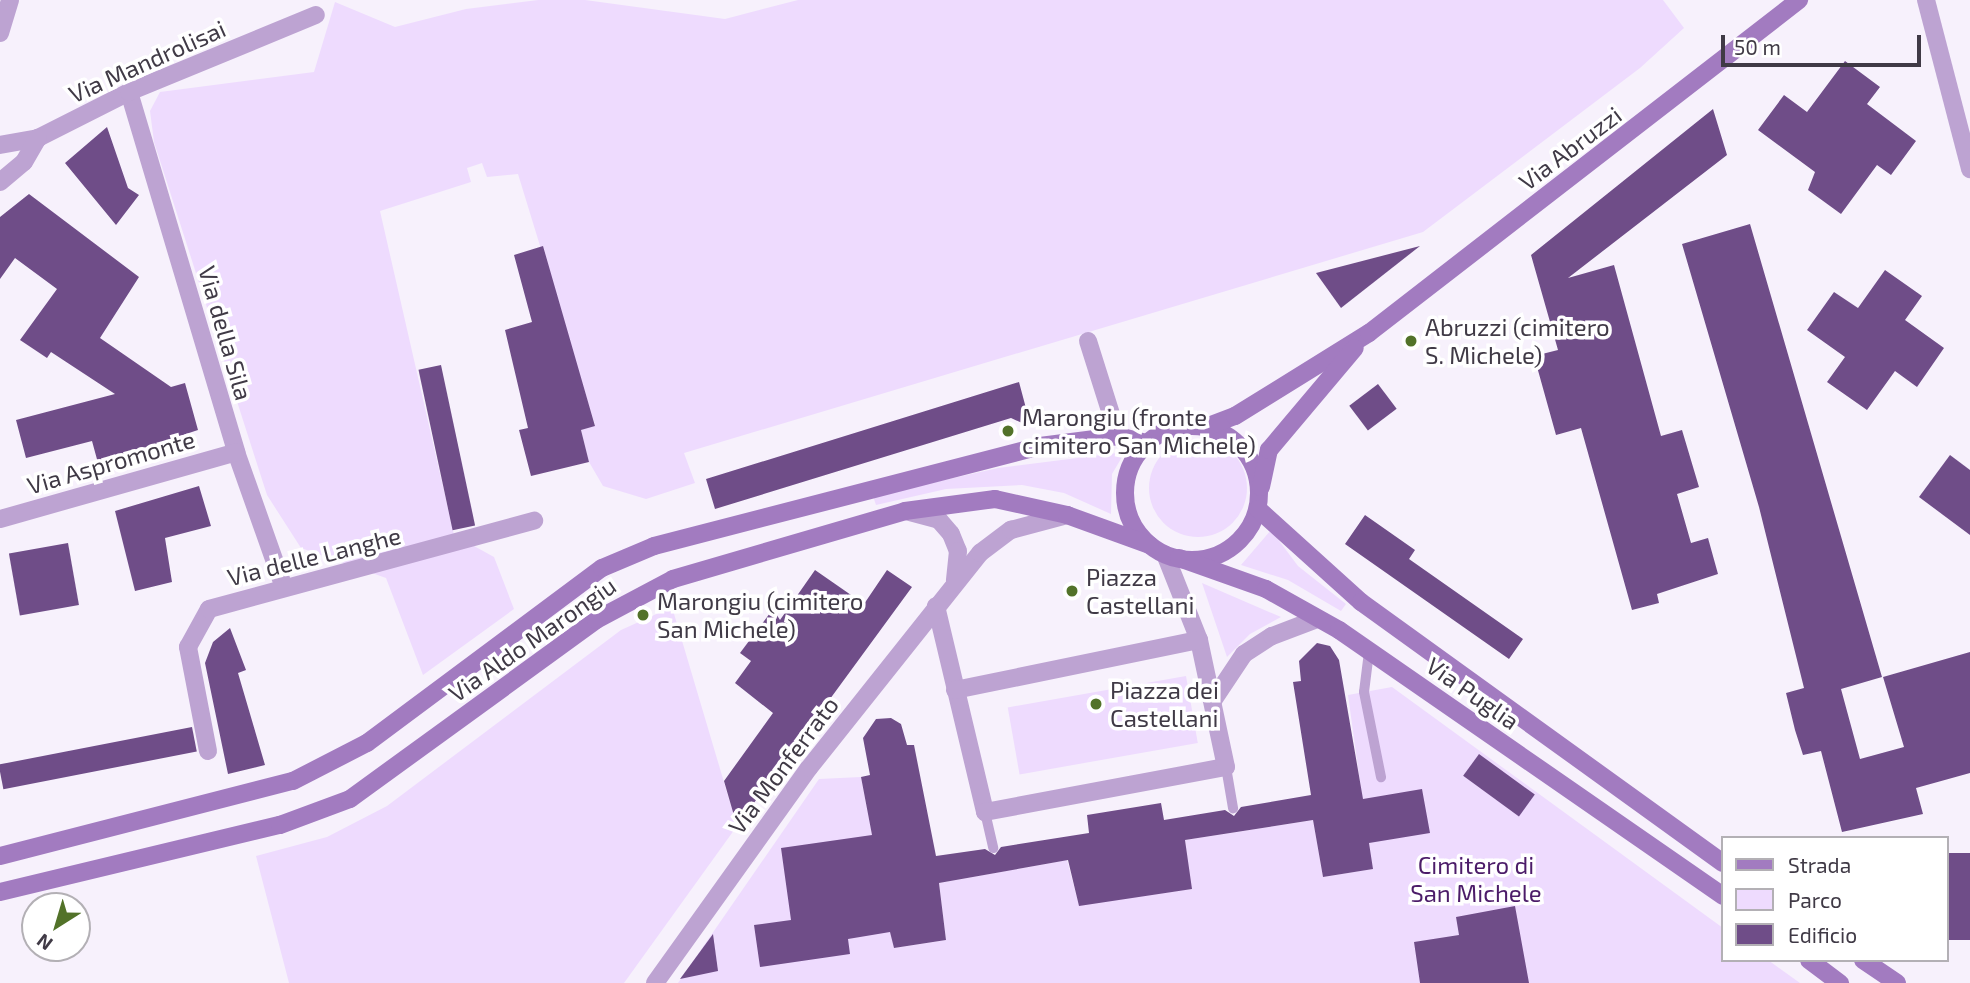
<!DOCTYPE html>
<html>
<head>
<meta charset="utf-8">
<style>
	body { margin:0 }
	#map { position:relative; width:1970px; height:983px; overflow:hidden; background:#f7f1fc; font-family:"Exo 2",sans-serif }
	div>[style] { position:absolute }
	[style*='--x'] { left:calc(var(--x)*1px); top:calc(var(--y)*1px); width:calc(var(--w)*1px); rotate:calc(var(--a)*1deg) }
	.green>* { inset:0; background:#eedbfe; transform-origin:0 0 }
	.round { border-radius:50% }
	.building>* { inset:0; background:#6f4d88; transform-origin:0 0 }
	.lane>* { height:10px; margin:-5px; padding:0 5px; transform-origin:5px; border-radius:5px; background:#bda3d2 }
	.street>* { height:18px; margin:-9px; padding:0 9px; transform-origin:9px; border-radius:9px; background:#bda3d2 }
	.secondary>* { height:18px; margin:-9px; padding:0 9px; transform-origin:9px; border-radius:9px; background:#a27bc0 }
	.secondary>.ring { margin:-9px; padding:0; box-sizing:content-box; background:none; border:18px solid #a27bc0; border-radius:50% }
	.dots>* { width:19px; height:19px; translate:-50% -50%; box-sizing:border-box; border:4px solid #fff; border-radius:50% }
	span { translate:-50% -50%; white-space:nowrap; text-align:center; line-height:1.15; -webkit-text-stroke:7px #fff; paint-order:stroke }
	.street-label { font-size:24px; color:#403a46 }
	.poi-label { font-size:24px; color:#403a46 }
	.left { translate:0 -50%; text-align:left }
	.park-label { font-size:24px; color:#4c1c69 }
	.legend { position:absolute; left:1721px; top:836px; width:228px; height:126px; box-sizing:border-box; background:#fff; border:2px solid #b3b0b5; margin:0; padding:9px 12px; list-style:none; font-size:21px; color:#403a46 }
	.legend li { display:flex; align-items:center; gap:14px; height:35px }
	.legend b { width:35px; border:2px solid #b3b0b5 }
	.north { position:absolute; left:21px; top:892px; width:70px; height:70px; box-sizing:border-box; background:#fff; border:2px solid #b3b0b5; border-radius:50%; rotate:217deg; font-size:19px; font-weight:700; line-height:28px; text-align:center; color:#403a46 }
	.north::after { content:''; display:block; margin:auto; width:24px; height:32px; background:#527229; clip-path:polygon(50% 0,100% 100%,50% 72%,0 100%) }
	.scale { position:absolute; left:1721px; top:35px; width:200px; height:32px; box-sizing:border-box; border:4px solid #403a46; border-top:0; padding-left:9px; font-size:21px; line-height:24px; white-space:nowrap; color:#403a46; -webkit-text-stroke:5px #fff; paint-order:stroke }
</style>
</head>
<body>
<div id="map">
	<div class="green">
		<i style="clip-path:polygon(538px 0,585px 0,725px 19px,798px 0,1663px 0,1684px 28px,1640px 68px,1423px 232px,684px 453px,695px 483px,646px 499px,603px 486px,589px 462px,581px 430px,595px 425px,518px 174px,487px 177px,482px 163px,467px 168px,471px 182px,380px 211px,454px 535px,494px 557px,514px 609px,423px 675px,386px 578px,301px 548px,267px 495px,154px 142px,150px 111px,160px 92px,314px 72px,335px 2px,395px 27px,466px 9px)"></i>
		<i class="round" style="left:1149px;top:439px;width:98px;height:98px"></i>
		<i style="clip-path:polygon(1125px 452px,1112px 474px,1111px 514px,1064px 493px,1022px 485px,946px 489px,876px 505px,873px 496px,998px 468px)"></i>
		<i style="clip-path:polygon(1271px 530px,1298px 566px,1346px 604px,1341px 611px,1288px 580px,1241px 565px)"></i>
		<i style="clip-path:polygon(1202px 583px,1281px 617px,1250px 634px,1227px 657px)"></i>
		<i style="clip-path:polygon(672px 607px,737px 826px,624px 983px,289px 983px,256px 856px,327px 837px,387px 806px,621px 630px)"></i>
		<i style="left:1186px;top:676px;width:68px;height:181px;rotate:80deg"></i>
		<i style="clip-path:polygon(1392px 687px,1723px 928px,1723px 960px,1768px 960px,1800px 983px,678px 983px,819px 779px,861px 777px,894px 948px,946px 940px,939px 883px,1067px 860px,1079px 905px,1191px 889px,1185px 840px,1313px 820px,1323px 877px,1372px 869px,1348px 695px)"></i>
	</div>
	<div class="building">
		<i style="clip-path:polygon(1845px 61px,1880px 87px,1867px 104px,1916px 141px,1891px 175px,1877px 165px,1841px 214px,1808px 190px,1815px 172px,1758px 130px,1784px 95px,1807px 112px)"></i>
		<i style="clip-path:polygon(1713px 109px,1727px 155px,1568px 278px,1614px 265px,1661px 436px,1682px 430px,1699px 487px,1677px 494px,1691px 543px,1708px 538px,1718px 574px,1657px 594px,1659px 603px,1632px 610px,1581px 428px,1556px 435px,1534px 356px,1558px 350px,1531px 255px)"></i>
		<i style="clip-path:polygon(107px 127px,128px 188px,139px 195px,116px 225px,65px 163px)"></i>
		<i style="clip-path:polygon(29px 194px,139px 277px,100px 338px,171px 387px,185px 383px,198px 430px,98px 463px,92px 441px,26px 458px,16px 420px,115px 394px,51px 352px,47px 358px,20px 340px,57px 289px,15px 258px,0 279px,0 217px)"></i>
		<i style="clip-path:polygon(1750px 224px,1882px 677px,1841px 689px,1860px 759px,1904px 747px,1883px 677px,1970px 652px,1970px 773px,1916px 788px,1923px 814px,1842px 832px,1821px 751px,1803px 755px,1795px 730px,1786px 693px,1804px 688px,1759px 507px,1682px 244px)"></i>
		<i style="clip-path:polygon(543px 246px,595px 426px,581px 430px,589px 462px,531px 476px,519px 430px,528px 428px,505px 330px,532px 322px,514px 255px)"></i>
		<i style="clip-path:polygon(1420px 246px,1341px 308px,1316px 273px)"></i>
		<i style="clip-path:polygon(1885px 270px,1922px 296px,1905px 320px,1944px 348px,1917px 387px,1895px 371px,1867px 410px,1827px 382px,1845px 357px,1807px 330px,1834px 292px,1858px 308px)"></i>
		<i style="left:441px;top:365px;width:164px;height:23px;rotate:78deg"></i>
		<i style="clip-path:polygon(1019px 382px,1031px 427px,1011px 418px,715px 509px,706px 479px)"></i>
		<i style="left:1378px;top:384px;width:31px;height:36px;rotate:53deg"></i>
		<i style="clip-path:polygon(1950px 455px,1970px 470px,1970px 535px,1919px 497px)"></i>
		<i style="clip-path:polygon(199px 486px,211px 526px,165px 538px,172px 582px,135px 591px,115px 511px)"></i>
		<i style="clip-path:polygon(1365px 515px,1415px 550px,1409px 559px,1523px 639px,1509px 659px,1345px 544px)"></i>
		<i style="left:68px;top:543px;width:63px;height:60px;rotate:80deg"></i>
		<i style="clip-path:polygon(815px 570px,864px 604px,887px 570px,912px 587px,737px 826px,724px 781px,773px 713px,735px 683px,751px 661px,740px 653px,773px 609px,780px 620px)"></i>
		<i style="clip-path:polygon(230px 628px,246px 670px,238px 673px,265px 765px,228px 774px,205px 663px,213px 642px)"></i>
		<i style="clip-path:polygon(1317px 643px,1330px 646px,1339px 660px,1363px 799px,1422px 789px,1430px 833px,1369px 843px,1373px 869px,1323px 877px,1313px 820px,1185px 840px,1192px 889px,1079px 906px,1068px 860px,939px 883px,946px 940px,894px 948px,890px 932px,848px 939px,850px 954px,760px 967px,754px 925px,791px 920px,781px 848px,872px 835px,861px 777px,870px 775px,863px 738px,876px 719px,891px 718px,901px 724px,907px 745px,914px 745px,936px 856px,985px 849px,995px 855px,1001px 847px,1089px 833px,1087px 815px,1161px 803px,1164px 820px,1225px 810px,1234px 816px,1241px 807px,1311px 795px,1293px 682px,1301px 681px,1299px 661px)"></i>
		<i style="left:192px;top:727px;width:25px;height:197px;rotate:79deg"></i>
		<i style="left:1479px;top:754px;width:69px;height:27px;rotate:36deg"></i>
		<i style="left:1970px;top:853px;width:87px;height:24px;rotate:90deg"></i>
		<i style="clip-path:polygon(1515px 906px,1529px 983px,1420px 983px,1414px 942px,1459px 935px,1456px 917px)"></i>
		<i style="clip-path:polygon(713px 934px,718px 971px,680px 979px)"></i>
	</div>
	<div class="lane">
		<i style="--x:1369;--y:652;--w:40;--a:97.1"></i>
		<i style="--x:1364;--y:692;--w:87;--a:78.7"></i>
		<i style="--x:1226;--y:767;--w:42;--a:80.3"></i>
		<i style="--x:985;--y:812;--w:37;--a:77"></i>
	</div>
	<div class="street">
		<i style="--x:1926;--y:0;--w:175;--a:75.4"></i>
		<i style="--x:0;--y:33;--w:34;--a:-73"></i>
		<i style="--x:129;--y:92;--w:376;--a:73.4"></i>
		<i style="--x:236;--y:452;--w:141;--a:70.5"></i>
		<i style="--x:0;--y:145;--w:39;--a:-10"></i>
		<i style="--x:38;--y:138;--w:102;--a:-26.8"></i>
		<i style="--x:129;--y:92;--w:202;--a:-22.4"></i>
		<i style="--x:0;--y:182;--w:31;--a:-40"></i>
		<i style="--x:24;--y:162;--w:28;--a:-60"></i>
		<i style="--x:1088;--y:341;--w:100;--a:72.5"></i>
		<i style="--x:906;--y:511;--w:34;--a:15"></i>
		<i style="--x:939;--y:520;--w:18;--a:49"></i>
		<i style="--x:951;--y:534;--w:18;--a:68"></i>
		<i style="--x:958;--y:551;--w:30;--a:96"></i>
		<i style="--x:0;--y:519;--w:245;--a:-15.8"></i>
		<i style="--x:936;--y:606;--w:212;--a:76.6"></i>
		<i style="--x:985;--y:812;--w:245;--a:-10.6"></i>
		<i style="--x:1226;--y:767;--w:130;--a:-102"></i>
		<i style="--x:1199;--y:640;--w:92;--a:-111.6"></i>
		<i style="--x:955;--y:690;--w:249;--a:-11.6"></i>
		<i style="--x:1214;--y:699;--w:54;--a:-56.3"></i>
		<i style="--x:1244;--y:654;--w:33;--a:-33"></i>
		<i style="--x:1272;--y:636;--w:48;--a:-20.7"></i>
		<i style="--x:208;--y:751;--w:106;--a:-100.9"></i>
		<i style="--x:188;--y:647;--w:43;--a:-61.1"></i>
		<i style="--x:209;--y:609;--w:337;--a:-15.2"></i>
		<i style="--x:655;--y:983;--w:264;--a:-54.4"></i>
		<i style="--x:809;--y:768;--w:275;--a:-51.5"></i>
		<i style="--x:980;--y:553;--w:39;--a:-37"></i>
		<i style="--x:1011;--y:530;--w:58;--a:-15"></i>
	</div>
	<div class="secondary">
		<i class="ring" style="left:1125px;top:426px;width:116px;height:116px"></i>
		<i style="--x:1206;--y:427;--w:31;--a:-21"></i>
		<i style="--x:1235;--y:416;--w:158;--a:-31.8"></i>
		<i style="--x:1369;--y:333;--w:544;--a:-37.75"></i>
		<i style="--x:1261;--y:487;--w:38;--a:-78"></i>
		<i style="--x:1269;--y:450;--w:133;--a:-49.9"></i>
		<i style="--x:1258;--y:509;--w:139;--a:42.1"></i>
		<i style="--x:1361;--y:602;--w:446;--a:35.8"></i>
		<i style="--x:1179;--y:558;--w:92;--a:19.6"></i>
		<i style="--x:1266;--y:589;--w:84;--a:29.3"></i>
		<i style="--x:1339;--y:630;--w:467;--a:34.7"></i>
		<i style="--x:0;--y:856;--w:302;--a:-14.4"></i>
		<i style="--x:293;--y:781;--w:83;--a:-27.2"></i>
		<i style="--x:367;--y:743;--w:293;--a:-36.7"></i>
		<i style="--x:602;--y:568;--w:56;--a:-22.9"></i>
		<i style="--x:654;--y:546;--w:399;--a:-14.5"></i>
		<i style="--x:1040;--y:446;--w:79;--a:-7.3"></i>
		<i style="--x:1118;--y:436;--w:30;--a:14"></i>
		<i style="--x:0;--y:892;--w:288;--a:-13.5"></i>
		<i style="--x:280;--y:825;--w:75;--a:-20.4"></i>
		<i style="--x:350;--y:799;--w:304;--a:-36"></i>
		<i style="--x:596;--y:620;--w:87;--a:-28"></i>
		<i style="--x:673;--y:579;--w:242;--a:-16.3"></i>
		<i style="--x:905;--y:511;--w:91;--a:-7.6"></i>
		<i style="--x:995;--y:499;--w:74;--a:12.5"></i>
		<i style="--x:1067;--y:515;--w:88;--a:19.9"></i>
		<i style="--x:1809;--y:960;--w:39;--a:37"></i>
		<i style="--x:1863;--y:960;--w:41;--a:34.1"></i>
	</div>
	<div class="dots">
		<i style="left:1411px;top:341px;background:#527229"></i>
		<i style="left:1008px;top:431px;background:#527229"></i>
		<i style="left:1072px;top:591px;background:#527229"></i>
		<i style="left:643px;top:615px;background:#527229"></i>
		<i style="left:1096px;top:704px;background:#527229"></i>
	</div>
	<div class="street-label">
		<span style="left:147px;top:61px;rotate:-24deg">Via Mandrolisai</span>
		<span style="left:1570px;top:148px;rotate:-37deg">Via Abruzzi</span>
		<span style="left:226px;top:333px;rotate:74deg">Via della Sila</span>
		<span style="left:111px;top:462px;rotate:-16deg">Via Aspromonte</span>
		<span style="left:314px;top:556px;rotate:-14deg">Via delle Langhe</span>
		<span style="left:532px;top:639px;rotate:-35deg">Via Aldo Marongiu</span>
		<span style="left:1473px;top:693px;rotate:35deg">Via Puglia</span>
		<span style="left:783px;top:765px;rotate:-53deg">Via Monferrato</span>
	</div>
	<div class="poi-label">
		<span class="left" style="left:1425px;top:341px">Abruzzi (cimitero<br>S. Michele)</span>
		<span class="left" style="left:1022px;top:431px">Marongiu (fronte<br>cimitero San Michele)</span>
		<span class="left" style="left:1086px;top:591px">Piazza<br>Castellani</span>
		<span class="left" style="left:657px;top:615px">Marongiu (cimitero<br>San Michele)</span>
		<span class="left" style="left:1110px;top:704px">Piazza dei<br>Castellani</span>
	</div>
	<div class="park-label">
		<span style="left:1476px;top:879px">Cimitero di<br>San Michele</span>
	</div>
	<ul class="legend">
	<li><b style="height:9px;background:#a27bc0"></b>Strada</li>
	<li><b style="height:19px;background:#eedbfe"></b>Parco</li>
	<li><b style="height:19px;background:#6f4d88"></b>Edificio</li>
	</ul>
	<div class="north">N</div>
	<div class="scale">50 m</div>
</div>
</body>
</html>
